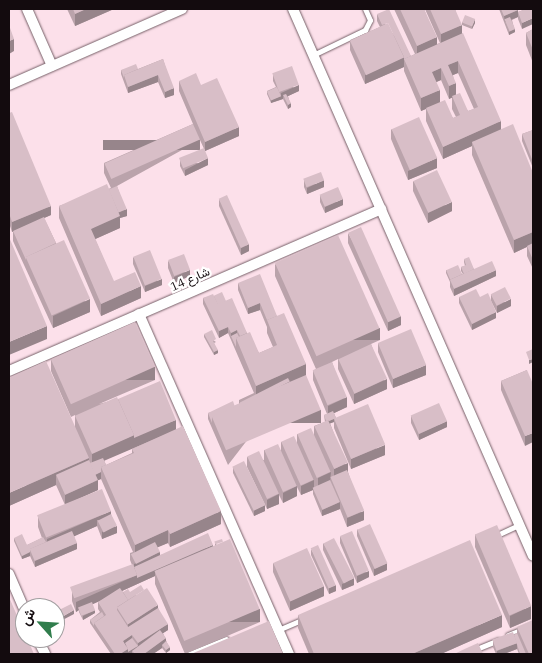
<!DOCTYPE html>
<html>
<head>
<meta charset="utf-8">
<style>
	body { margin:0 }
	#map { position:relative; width:542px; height:663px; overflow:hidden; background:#feeef3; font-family:"IBM Plex Serif",Vazirmatn,serif }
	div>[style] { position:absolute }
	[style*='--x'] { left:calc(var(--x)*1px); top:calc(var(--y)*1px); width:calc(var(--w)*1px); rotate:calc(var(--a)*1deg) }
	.built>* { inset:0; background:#fce0ea }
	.roads { filter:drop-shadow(0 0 1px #766068) drop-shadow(0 0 1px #766068) }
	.lane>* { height:5px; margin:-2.5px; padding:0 2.5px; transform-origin:2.5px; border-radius:2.5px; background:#fff }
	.street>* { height:10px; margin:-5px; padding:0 5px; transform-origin:5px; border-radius:5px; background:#fff }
	.wall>* { inset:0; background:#baa3ab }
	.shaded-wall>* { inset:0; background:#97858b; transform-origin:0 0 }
	.building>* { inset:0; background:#d8bec7; transform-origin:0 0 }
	span { translate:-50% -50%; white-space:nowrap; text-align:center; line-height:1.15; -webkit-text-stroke:4.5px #fff; paint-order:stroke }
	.street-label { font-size:12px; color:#130b0e }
	.frame { position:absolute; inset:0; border:10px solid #130b0e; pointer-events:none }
	.north { position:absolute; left:15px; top:598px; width:50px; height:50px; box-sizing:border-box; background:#fff; border:1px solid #a19d9f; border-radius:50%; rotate:296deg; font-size:14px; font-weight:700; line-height:20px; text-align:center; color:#130b0e }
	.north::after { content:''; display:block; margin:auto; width:18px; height:22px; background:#307d4c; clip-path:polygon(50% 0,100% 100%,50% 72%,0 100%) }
</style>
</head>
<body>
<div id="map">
	<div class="built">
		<i style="clip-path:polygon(evenodd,9px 9px,533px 9px,533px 654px,9px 654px,9px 9px,25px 608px,55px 608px,55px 638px,25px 638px,25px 608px)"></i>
	</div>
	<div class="roads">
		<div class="lane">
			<i style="--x:313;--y:55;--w:58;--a:-25.7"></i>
			<i style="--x:365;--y:30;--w:11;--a:-63"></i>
			<i style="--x:370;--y:20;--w:12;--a:-114"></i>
			<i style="--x:495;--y:536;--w:26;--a:-25"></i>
			<i style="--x:278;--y:630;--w:28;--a:-23"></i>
			<i style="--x:508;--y:635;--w:27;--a:-22"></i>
			<i style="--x:189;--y:654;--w:40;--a:-22"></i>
			<i style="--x:464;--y:654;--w:37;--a:-22"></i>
		</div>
		<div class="street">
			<i style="--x:27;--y:9;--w:62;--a:66.3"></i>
			<i style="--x:293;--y:9;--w:597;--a:66.31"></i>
			<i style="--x:9;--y:85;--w:189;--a:-23.7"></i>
			<i style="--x:139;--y:314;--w:372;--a:66.2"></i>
			<i style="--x:9;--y:371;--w:406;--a:-23.5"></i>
			<i style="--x:9;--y:574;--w:40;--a:66.6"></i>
			<i style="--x:37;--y:638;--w:18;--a:63"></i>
		</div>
	</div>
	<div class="wall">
		<i style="clip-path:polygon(67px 9px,114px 9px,75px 26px)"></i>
		<i style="clip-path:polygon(evenodd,394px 9px,424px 9px,437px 44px,440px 43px,425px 9px,455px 9px,462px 33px,501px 129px,533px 173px,533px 269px,527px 256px,527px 247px,514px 253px,472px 155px,472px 146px,443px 159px,426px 121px,426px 109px,421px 111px,404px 71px,404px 67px,365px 84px,350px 50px,350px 40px,380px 27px,377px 21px,377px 14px,411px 56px,415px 54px,394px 9px,458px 73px,474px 109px,468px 111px,456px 95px,453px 75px,458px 73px,394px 9px,441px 80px,449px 99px,452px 97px,452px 109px,456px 117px,453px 118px,440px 102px,436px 82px,441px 80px)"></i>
		<i style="clip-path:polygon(499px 9px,518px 9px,518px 12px,526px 9px,522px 29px,518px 19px,518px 17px,512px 20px,515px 32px,509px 35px)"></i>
		<i style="clip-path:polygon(462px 22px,475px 23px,472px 29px,462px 25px)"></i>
		<i style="clip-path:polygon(533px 29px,533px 63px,526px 45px,526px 33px)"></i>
		<i style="clip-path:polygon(163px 59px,174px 95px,165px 98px,158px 82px,128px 93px,121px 74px,121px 70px,138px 69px)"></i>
		<i style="clip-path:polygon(273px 74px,299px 91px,288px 96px,291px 107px,288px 109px,283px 99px,271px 103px,267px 94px,267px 91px,276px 87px,273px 81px)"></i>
		<i style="clip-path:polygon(179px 81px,201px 85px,239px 136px,205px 151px,200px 140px,117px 186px,127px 216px,120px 218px,120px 228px,95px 239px,113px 281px,141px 298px,101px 316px,59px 218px,59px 206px,111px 188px,104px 173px,104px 163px,193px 124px,179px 91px)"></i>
		<i style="clip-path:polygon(9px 113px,51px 215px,44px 218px,56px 243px,90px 312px,53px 328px,13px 241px,13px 231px,12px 232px,9px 223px)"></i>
		<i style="clip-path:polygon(391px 129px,437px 168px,408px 180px,391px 139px)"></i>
		<i style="clip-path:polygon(533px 130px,533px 168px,522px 141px,522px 134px)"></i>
		<i style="clip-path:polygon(180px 160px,208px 165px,185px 176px,180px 166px)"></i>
		<i style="clip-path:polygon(304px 180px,324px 187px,307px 194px,304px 187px)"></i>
		<i style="clip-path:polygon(413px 181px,452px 211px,428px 223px,413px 191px)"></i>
		<i style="clip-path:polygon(320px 195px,343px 205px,325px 213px,320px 202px)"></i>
		<i style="clip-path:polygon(219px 199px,249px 251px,241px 255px,219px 206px)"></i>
		<i style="clip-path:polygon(348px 233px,401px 325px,388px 331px,348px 243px)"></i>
		<i style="clip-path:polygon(133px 257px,162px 285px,145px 292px,133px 264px)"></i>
		<i style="clip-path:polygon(464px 259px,474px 269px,496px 276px,454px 296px,450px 287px,450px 282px,446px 273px,446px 270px,463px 274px,461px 271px,461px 267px,465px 266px,464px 262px)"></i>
		<i style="clip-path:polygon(168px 261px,190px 276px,174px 283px,168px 268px)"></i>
		<i style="clip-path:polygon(275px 264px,380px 340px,371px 344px,387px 389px,354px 404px,338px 369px,338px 359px,332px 362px,347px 407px,334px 413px,336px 418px,385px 455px,351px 469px,334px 428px,334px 422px,330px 423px,348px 472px,364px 520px,347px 527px,340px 509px,322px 516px,313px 494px,313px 490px,301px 495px,297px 487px,297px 496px,283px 503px,279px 495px,279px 504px,267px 509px,247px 467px,247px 457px,264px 460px,264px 450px,281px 450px,281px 442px,297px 443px,297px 434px,314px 436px,314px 426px,325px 422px,324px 415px,327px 414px,313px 380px,313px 371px,316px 369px,275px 276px)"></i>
		<i style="clip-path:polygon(238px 283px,277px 316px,306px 364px,228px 465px,208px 419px,208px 413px,235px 407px,239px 405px,239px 400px,254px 393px,228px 333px,219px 338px,203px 304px,203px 298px,214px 296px,226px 301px,247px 333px,259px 353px,273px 347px,267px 333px,267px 327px,260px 310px,248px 314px,238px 290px)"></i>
		<i style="clip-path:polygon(491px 294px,511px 306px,497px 313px,491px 301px)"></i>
		<i style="clip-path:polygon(459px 297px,480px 297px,496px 318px,472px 330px,459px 303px)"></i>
		<i style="clip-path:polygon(204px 334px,216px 342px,214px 343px,218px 353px,214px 355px,204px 337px)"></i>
		<i style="clip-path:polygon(378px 343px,426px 375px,393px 388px,378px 352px)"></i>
		<i style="clip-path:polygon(evenodd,51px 359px,155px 380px,99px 404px,118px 399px,176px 429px,221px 524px,170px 547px,168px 543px,157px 547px,160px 555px,213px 547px,215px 546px,215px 542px,260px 622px,185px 654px,155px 584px,155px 576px,122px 591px,123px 592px,130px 592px,158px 608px,168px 630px,163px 633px,170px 650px,166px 653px,162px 648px,153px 654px,132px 654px,132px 653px,130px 654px,111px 654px,90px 623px,90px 620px,100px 612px,98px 609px,98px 602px,99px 601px,92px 604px,95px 613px,83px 620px,79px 612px,79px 610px,76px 612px,72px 601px,72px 592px,132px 565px,130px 560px,130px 553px,133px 552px,101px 479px,98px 480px,98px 490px,65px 505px,56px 485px,9px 506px,75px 427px,75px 415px,71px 417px,51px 371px,51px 359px,154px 439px,132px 449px,132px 453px,106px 465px,104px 460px,154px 439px)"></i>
		<i style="clip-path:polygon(527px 370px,525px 446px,501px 390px,501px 381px)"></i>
		<i style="clip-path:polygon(411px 416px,447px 427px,419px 440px,411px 423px)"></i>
		<i style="clip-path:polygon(233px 467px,265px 511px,254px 516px,233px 473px)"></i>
		<i style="clip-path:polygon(111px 514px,117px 533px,102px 539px,97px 526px,74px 536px,77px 549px,35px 567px,30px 556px,22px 559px,14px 541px,14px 538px,27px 545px,42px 538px,38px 527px,38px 517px)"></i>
		<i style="clip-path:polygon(357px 529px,387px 570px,374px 576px,357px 536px)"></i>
		<i style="clip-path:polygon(475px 534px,531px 619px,510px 628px,475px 547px)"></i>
		<i style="clip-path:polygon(340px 536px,369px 577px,357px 583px,340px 543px)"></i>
		<i style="clip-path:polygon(323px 543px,354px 585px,342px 590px,323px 550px)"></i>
		<i style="clip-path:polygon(311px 549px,336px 591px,329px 594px,311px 555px)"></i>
		<i style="clip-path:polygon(273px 563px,324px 596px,290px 611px,273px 572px)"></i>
		<i style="clip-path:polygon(298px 615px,502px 627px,441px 654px,309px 654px,298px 628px)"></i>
		<i style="clip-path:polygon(517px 627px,533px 654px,519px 654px,517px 649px,504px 654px,496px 654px,493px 647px,493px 641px,517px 633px)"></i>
	</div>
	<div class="shaded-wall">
		<i style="clip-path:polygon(86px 9px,114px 9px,75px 26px,75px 14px)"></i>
		<i style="clip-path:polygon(518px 10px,518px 17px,505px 22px,504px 16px)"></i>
		<i style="clip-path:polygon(533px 18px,533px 24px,522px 29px,522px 23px)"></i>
		<i style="clip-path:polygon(475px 19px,475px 23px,472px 29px,472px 26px)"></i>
		<i style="clip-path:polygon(462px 25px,462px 37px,441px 47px,441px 34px)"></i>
		<i style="clip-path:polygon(515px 29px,515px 32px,509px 35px,509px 32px)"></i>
		<i style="clip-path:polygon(437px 37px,437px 50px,417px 59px,417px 46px)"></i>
		<i style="clip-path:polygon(14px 39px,14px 51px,9px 54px,9px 41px)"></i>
		<i style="clip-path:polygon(404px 57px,404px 67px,365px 84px,365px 75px)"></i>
		<i style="clip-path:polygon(458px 61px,458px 73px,448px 77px,448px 65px)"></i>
		<i style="clip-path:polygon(441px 68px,441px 80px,432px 84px,432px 72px)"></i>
		<i style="clip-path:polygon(158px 75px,158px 82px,128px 93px,128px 87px)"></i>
		<i style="clip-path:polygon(456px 83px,456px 96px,449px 99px,449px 86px)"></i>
		<i style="clip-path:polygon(299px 85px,299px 91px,284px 98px,283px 95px,283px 99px,271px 103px,271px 100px,281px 96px,281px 93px)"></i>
		<i style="clip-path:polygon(174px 88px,174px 95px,165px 98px,165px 92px)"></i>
		<i style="clip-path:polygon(440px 90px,440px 103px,421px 111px,421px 98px)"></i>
		<i style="clip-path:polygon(291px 103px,291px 107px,288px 109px,288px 105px)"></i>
		<i style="clip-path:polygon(501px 121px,501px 133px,472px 142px,472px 146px,443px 159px,443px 147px)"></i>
		<i style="clip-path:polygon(239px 127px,239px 136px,205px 151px,205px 142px)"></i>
		<i style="left:200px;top:140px;width:10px;height:97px;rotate:90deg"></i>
		<i style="clip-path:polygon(208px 158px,208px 165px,185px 176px,185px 170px)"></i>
		<i style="clip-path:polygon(437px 158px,437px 168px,408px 180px,408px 171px)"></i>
		<i style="clip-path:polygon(324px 180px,324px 187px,307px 194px,307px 188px)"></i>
		<i style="clip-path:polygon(343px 199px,343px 205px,325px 213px,325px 207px)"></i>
		<i style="clip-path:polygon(452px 202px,452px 211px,428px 223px,428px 213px)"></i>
		<i style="clip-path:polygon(51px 206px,51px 215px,12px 232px,12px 222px)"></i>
		<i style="clip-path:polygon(127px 209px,127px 216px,120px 218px,120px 228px,91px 241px,91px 229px,117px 213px)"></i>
		<i style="clip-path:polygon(533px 232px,533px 244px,514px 253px,514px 240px)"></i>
		<i style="clip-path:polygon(249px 244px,249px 251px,241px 255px,241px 248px)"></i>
		<i style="clip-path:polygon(190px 270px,190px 276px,174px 283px,174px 277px)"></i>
		<i style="clip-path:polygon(496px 270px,496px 276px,454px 296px,454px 289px)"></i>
		<i style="clip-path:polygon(162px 279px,162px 285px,145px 292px,145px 286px)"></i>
		<i style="clip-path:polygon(141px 286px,141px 298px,101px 316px,101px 304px)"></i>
		<i style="clip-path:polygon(90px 299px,90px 312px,53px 328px,53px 316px)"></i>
		<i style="clip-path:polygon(511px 299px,511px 306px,497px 313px,497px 306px)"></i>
		<i style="clip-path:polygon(260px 303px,260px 310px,248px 314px,248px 308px)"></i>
		<i style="clip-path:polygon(496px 312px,496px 318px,472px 330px,472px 324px)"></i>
		<i style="clip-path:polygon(401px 316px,401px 325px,388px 331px,388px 321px)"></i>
		<i style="clip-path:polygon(47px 326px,47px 339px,9px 355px,9px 342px)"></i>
		<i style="clip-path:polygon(228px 327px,228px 333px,219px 338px,219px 331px)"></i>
		<i style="left:380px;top:328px;width:12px;height:70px;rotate:90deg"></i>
		<i style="clip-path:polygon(237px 330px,237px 336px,231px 336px,231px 339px,231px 333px)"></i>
		<i style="clip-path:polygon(218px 350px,218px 353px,214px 355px,214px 352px)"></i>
		<i style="clip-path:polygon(533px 359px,533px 362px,529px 364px,529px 360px)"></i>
		<i style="clip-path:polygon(306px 364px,306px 377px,256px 398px,256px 386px)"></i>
		<i style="clip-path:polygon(426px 365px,426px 375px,393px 388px,393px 379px)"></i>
		<i style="left:155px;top:367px;width:13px;height:92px;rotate:90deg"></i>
		<i style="clip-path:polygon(387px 379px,387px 389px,354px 404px,354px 394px)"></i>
		<i style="clip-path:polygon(347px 397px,347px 407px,328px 416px,328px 406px)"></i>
		<i style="left:321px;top:410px;width:13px;height:102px;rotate:90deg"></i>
		<i style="clip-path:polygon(334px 419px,334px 422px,326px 425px,326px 422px)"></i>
		<i style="clip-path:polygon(176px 420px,176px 430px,92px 466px,92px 453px,134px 435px)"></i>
		<i style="clip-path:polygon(447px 421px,447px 427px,419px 440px,419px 434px)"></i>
		<i style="clip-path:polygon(533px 433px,533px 442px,525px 446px,525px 436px)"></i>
		<i style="clip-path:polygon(385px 445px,385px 455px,351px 469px,351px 459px)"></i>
		<i style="clip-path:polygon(89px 458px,89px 470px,56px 475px,56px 485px,9px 506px,9px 493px)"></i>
		<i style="clip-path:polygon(348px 463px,348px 472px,334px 479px,334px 469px)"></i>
		<i style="clip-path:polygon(101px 472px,101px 479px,94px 482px,94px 475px)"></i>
		<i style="clip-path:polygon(331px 472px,330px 482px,318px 488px,318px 478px)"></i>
		<i style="clip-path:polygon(98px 480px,98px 490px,65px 505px,65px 495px)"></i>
		<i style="clip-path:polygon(314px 480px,314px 489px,313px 488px,313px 490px,301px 495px,301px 486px)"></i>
		<i style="clip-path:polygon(297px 486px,297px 496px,283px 503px,283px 493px)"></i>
		<i style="clip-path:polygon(279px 494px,279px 504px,267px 509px,267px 500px)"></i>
		<i style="clip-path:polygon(340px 502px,340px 509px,322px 516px,322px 510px)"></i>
		<i style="clip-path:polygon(265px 505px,265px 511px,254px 516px,254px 510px)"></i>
		<i style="clip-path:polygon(111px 511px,111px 520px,97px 520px,97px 526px,33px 555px,47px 545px,47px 539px)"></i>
		<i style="clip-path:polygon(221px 511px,221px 524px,170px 547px,170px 534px)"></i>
		<i style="clip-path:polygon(364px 511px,364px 520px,347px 527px,347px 518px)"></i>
		<i style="clip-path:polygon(117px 526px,117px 533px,102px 539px,102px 532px)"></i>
		<i style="clip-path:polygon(168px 530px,168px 543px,135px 557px,135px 545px)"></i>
		<i style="clip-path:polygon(77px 543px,77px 549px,35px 567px,35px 560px)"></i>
		<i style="clip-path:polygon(213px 545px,213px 551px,155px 571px,155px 576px,80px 610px,79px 609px,79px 610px,76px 612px,76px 602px,137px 575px)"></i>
		<i style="clip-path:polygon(30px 552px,30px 556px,22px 559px,22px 556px)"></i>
		<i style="clip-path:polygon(160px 552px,160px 559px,134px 570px,134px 564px)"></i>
		<i style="clip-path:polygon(387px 563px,387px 570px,374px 576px,374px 569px)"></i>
		<i style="clip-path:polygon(369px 571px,369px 577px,357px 583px,357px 576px)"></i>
		<i style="clip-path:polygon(354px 578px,354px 585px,342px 590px,342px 584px)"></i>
		<i style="clip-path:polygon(336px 585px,336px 591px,329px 594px,329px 588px)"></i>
		<i style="clip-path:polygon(324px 586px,324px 596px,290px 611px,290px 601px)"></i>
		<i style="clip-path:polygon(158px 605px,158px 614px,128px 634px,128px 624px)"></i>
		<i style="clip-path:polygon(531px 606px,531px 619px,510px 628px,510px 616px)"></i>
		<i style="left:260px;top:609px;width:13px;height:82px;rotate:90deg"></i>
		<i style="clip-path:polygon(74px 610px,74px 614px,55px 624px,55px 621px)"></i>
		<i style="clip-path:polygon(95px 610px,95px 613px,83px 620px,83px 616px)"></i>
		<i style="clip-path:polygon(502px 615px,502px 627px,441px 654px,412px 654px)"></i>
		<i style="clip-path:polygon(168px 624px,168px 630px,134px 652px,132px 651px,132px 653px,130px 654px,120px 654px,128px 649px,138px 646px,138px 643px)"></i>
		<i style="clip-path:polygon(132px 635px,132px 642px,125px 647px,123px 641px)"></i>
		<i style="clip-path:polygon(166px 638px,166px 644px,162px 645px,162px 648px,153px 654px,144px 654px)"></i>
		<i style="clip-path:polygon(517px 643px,517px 649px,504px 654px,497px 654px,497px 651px)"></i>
		<i style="clip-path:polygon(170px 647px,170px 650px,166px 653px,166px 650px)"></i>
	</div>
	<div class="building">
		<i style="clip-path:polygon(73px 9px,86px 9px,75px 14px)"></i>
		<i style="clip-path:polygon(389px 9px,411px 56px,404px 59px,405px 60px,404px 60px,404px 57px,388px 23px,382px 25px,377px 14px)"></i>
		<i style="clip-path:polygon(400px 9px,424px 9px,437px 37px,417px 46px)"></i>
		<i style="clip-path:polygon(430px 9px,455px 9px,462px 25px,441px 34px)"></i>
		<i style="clip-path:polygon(501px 9px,518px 9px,518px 10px,504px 16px)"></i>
		<i style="clip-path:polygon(526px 9px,533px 9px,533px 18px,522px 23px,518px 12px)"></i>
		<i style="left:465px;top:15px;width:11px;height:8px;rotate:22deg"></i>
		<i style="left:510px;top:17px;width:13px;height:6px;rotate:67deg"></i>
		<i style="left:388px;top:23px;width:38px;height:42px;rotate:65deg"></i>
		<i style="clip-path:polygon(9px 25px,14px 39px,9px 41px)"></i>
		<i style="clip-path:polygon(533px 29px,533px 50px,526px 33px)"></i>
		<i style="clip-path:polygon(463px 33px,501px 121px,443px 147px,426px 108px,445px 100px,453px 118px,460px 115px,452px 96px,460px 93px,468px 111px,478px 107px,458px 61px,448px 65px,456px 83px,449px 86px,441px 68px,432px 72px,440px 90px,421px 98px,404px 59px)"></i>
		<i style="clip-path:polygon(163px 59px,174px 88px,165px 92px,158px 75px,128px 87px,124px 75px)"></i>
		<i style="clip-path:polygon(136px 64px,138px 69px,124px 75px,124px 78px,121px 70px)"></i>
		<i style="left:292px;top:66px;width:20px;height:21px;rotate:70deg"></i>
		<i style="clip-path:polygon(196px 73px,201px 85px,217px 78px,239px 127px,205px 142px,179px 81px)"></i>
		<i style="left:277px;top:87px;width:10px;height:11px;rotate:66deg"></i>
		<i style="clip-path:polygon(286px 94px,291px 103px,288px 105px,283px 95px)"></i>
		<i style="clip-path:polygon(12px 112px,51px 206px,12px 222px,9px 213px,9px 113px)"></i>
		<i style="left:419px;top:117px;width:45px;height:30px;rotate:66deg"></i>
		<i style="left:193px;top:124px;width:17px;height:97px;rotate:66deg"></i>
		<i style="clip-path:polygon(513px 124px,533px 173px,533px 232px,514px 240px,472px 142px)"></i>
		<i style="clip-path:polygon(533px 130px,533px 162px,522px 134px)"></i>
		<i style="left:204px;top:148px;width:11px;height:27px;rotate:68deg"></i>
		<i style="left:437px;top:170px;width:35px;height:26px;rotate:65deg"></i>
		<i style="left:321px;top:172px;width:9px;height:19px;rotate:69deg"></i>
		<i style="clip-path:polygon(107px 184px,120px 216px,91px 229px,114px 281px,135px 272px,141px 286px,101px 304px,59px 206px)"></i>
		<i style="left:117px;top:186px;width:25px;height:9px;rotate:67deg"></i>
		<i style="left:338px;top:187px;width:13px;height:20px;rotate:67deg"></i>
		<i style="left:227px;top:195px;width:54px;height:9px;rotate:66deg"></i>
		<i style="clip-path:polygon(44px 217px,56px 243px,26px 257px,26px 260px,13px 231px)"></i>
		<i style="left:361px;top:227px;width:98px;height:14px;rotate:66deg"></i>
		<i style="left:338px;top:235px;width:102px;height:69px;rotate:66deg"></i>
		<i style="clip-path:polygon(9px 237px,47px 326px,9px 342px)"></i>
		<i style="left:64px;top:240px;width:64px;height:42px;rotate:66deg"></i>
		<i style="clip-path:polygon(533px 243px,533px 260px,527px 246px)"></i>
		<i style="left:150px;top:250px;width:31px;height:18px;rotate:68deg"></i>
		<i style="left:184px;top:254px;width:17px;height:17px;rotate:69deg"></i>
		<i style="clip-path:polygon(469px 257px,474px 269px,464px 274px,461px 267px,466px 265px,464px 259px)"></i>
		<i style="left:492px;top:261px;width:10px;height:46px;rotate:66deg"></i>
		<i style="left:458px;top:265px;width:10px;height:13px;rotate:66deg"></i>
		<i style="clip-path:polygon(260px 274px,277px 316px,267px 320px,260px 303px,248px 308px,238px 283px)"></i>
		<i style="left:505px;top:287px;width:13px;height:16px;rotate:63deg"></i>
		<i style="clip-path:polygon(476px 289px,480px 297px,488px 293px,496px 312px,472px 324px,459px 297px)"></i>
		<i style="left:222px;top:292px;width:10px;height:9px;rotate:66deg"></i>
		<i style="clip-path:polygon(213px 294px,218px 304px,232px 298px,247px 333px,240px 336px,237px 330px,231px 333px,228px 327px,219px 331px,203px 298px)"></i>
		<i style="clip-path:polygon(284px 313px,306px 364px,256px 386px,236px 338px,250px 332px,259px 353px,277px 345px,267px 320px)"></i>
		<i style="left:135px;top:322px;width:49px;height:92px;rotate:66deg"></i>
		<i style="left:411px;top:329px;width:39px;height:36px;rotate:67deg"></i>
		<i style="clip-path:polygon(212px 330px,216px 339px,213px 341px,218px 350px,214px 352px,204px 334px)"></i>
		<i style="clip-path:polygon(237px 333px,239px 337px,236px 338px,236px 347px,231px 336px)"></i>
		<i style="left:371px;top:344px;width:38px;height:36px;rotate:65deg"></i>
		<i style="clip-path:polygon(533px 349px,533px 359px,529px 360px,526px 352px)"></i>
		<i style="clip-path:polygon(46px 361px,89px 458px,9px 493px,9px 378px)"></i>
		<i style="left:332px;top:362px;width:38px;height:21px;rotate:67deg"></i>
		<i style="clip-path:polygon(527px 370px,533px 384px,533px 433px,525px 436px,501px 381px)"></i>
		<i style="left:306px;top:375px;width:38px;height:103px;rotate:67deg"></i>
		<i style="left:288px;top:378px;width:4px;height:54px;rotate:63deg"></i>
		<i style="clip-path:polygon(160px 381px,176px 420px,134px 438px,134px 435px,118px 399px)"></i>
		<i style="left:117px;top:397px;width:42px;height:46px;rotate:66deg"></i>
		<i style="clip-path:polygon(233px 401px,235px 407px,212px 417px,212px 423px,208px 413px)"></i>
		<i style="left:439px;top:403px;width:20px;height:31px;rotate:66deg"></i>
		<i style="left:368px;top:404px;width:44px;height:37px;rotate:67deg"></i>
		<i style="clip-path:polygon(333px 411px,336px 418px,329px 421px,328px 420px,326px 421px,324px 415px)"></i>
		<i style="left:328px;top:420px;width:47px;height:15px;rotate:65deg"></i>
		<i style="clip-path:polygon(183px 426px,221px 511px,170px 534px,168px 530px,135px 545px,101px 467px,134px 453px,132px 449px)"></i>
		<i style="left:311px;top:428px;width:48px;height:15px;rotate:66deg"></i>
		<i style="left:294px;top:436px;width:48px;height:14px;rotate:66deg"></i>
		<i style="left:278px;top:444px;width:46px;height:15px;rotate:66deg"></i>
		<i style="left:259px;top:451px;width:47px;height:13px;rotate:65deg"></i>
		<i style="clip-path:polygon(103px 458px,106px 465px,101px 467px,101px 472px,95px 475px,90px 463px)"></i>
		<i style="left:89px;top:460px;width:22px;height:36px;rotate:66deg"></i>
		<i style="left:244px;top:461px;width:49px;height:13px;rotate:64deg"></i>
		<i style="left:347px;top:470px;width:44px;height:18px;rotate:67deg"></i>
		<i style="left:330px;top:480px;width:24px;height:19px;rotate:66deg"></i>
		<i style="left:102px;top:489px;width:24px;height:70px;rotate:68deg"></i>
		<i style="left:111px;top:514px;width:13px;height:15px;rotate:63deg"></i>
		<i style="left:370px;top:524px;width:43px;height:14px;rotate:66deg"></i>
		<i style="left:497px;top:525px;width:88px;height:24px;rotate:67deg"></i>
		<i style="left:72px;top:531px;width:13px;height:46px;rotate:67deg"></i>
		<i style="left:352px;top:531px;width:43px;height:13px;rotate:67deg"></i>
		<i style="clip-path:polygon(208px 533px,213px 545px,137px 578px,137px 575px,134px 567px)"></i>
		<i style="clip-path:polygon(22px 534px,27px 545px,43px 537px,46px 542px,30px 549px,30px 552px,22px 556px,14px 538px)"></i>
		<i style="left:334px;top:538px;width:45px;height:12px;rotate:63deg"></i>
		<i style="left:222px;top:539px;width:3px;height:8px;rotate:72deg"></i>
		<i style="left:230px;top:539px;width:76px;height:82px;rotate:67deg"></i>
		<i style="clip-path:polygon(470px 540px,502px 615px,412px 654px,314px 654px,298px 615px)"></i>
		<i style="left:155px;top:542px;width:11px;height:27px;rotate:63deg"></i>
		<i style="left:318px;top:545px;width:44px;height:8px;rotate:66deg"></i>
		<i style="left:307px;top:548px;width:42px;height:37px;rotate:66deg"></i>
		<i style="left:133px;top:564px;width:12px;height:67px;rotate:70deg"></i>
		<i style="clip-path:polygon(141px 585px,144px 590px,128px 600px,123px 592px,128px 589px,130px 592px)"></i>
		<i style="clip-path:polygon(120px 588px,128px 600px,117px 607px,117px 610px,128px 627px,158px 608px,168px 624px,138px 643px,132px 635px,123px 641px,128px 649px,120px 654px,115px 654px,94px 623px,106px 615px,98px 602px)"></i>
		<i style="left:147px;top:588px;width:20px;height:36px;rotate:57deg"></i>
		<i style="clip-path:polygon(9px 597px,25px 634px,25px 638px,27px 638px,34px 654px,9px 654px)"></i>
		<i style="clip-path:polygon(53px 602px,57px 611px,71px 604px,74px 610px,55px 621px,55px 608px,45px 608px,44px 606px)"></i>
		<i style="left:92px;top:602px;width:9px;height:15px;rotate:69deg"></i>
		<i style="clip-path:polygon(102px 612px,104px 616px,94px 623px,94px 626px,90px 620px)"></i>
		<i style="clip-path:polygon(533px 620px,533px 654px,529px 654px,517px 627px)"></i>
		<i style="clip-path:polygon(269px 621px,283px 654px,191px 654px)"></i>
		<i style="clip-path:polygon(160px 630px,166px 638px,144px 654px,135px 654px,132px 651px)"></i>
		<i style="left:513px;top:632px;width:12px;height:22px;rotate:70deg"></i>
		<i style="clip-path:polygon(517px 633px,526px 654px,520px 654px,514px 635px)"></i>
		<i style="clip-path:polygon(132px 638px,138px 646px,128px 652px,128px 649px,125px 643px)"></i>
		<i style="clip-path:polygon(166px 641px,170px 647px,166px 650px,162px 645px)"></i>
		<i style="clip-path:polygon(478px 643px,483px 654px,454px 654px)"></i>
	</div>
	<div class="street-label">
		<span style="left:190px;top:279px;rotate:-24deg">شارع 14</span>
	</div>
	<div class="frame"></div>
	<div class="north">ش</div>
</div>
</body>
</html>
